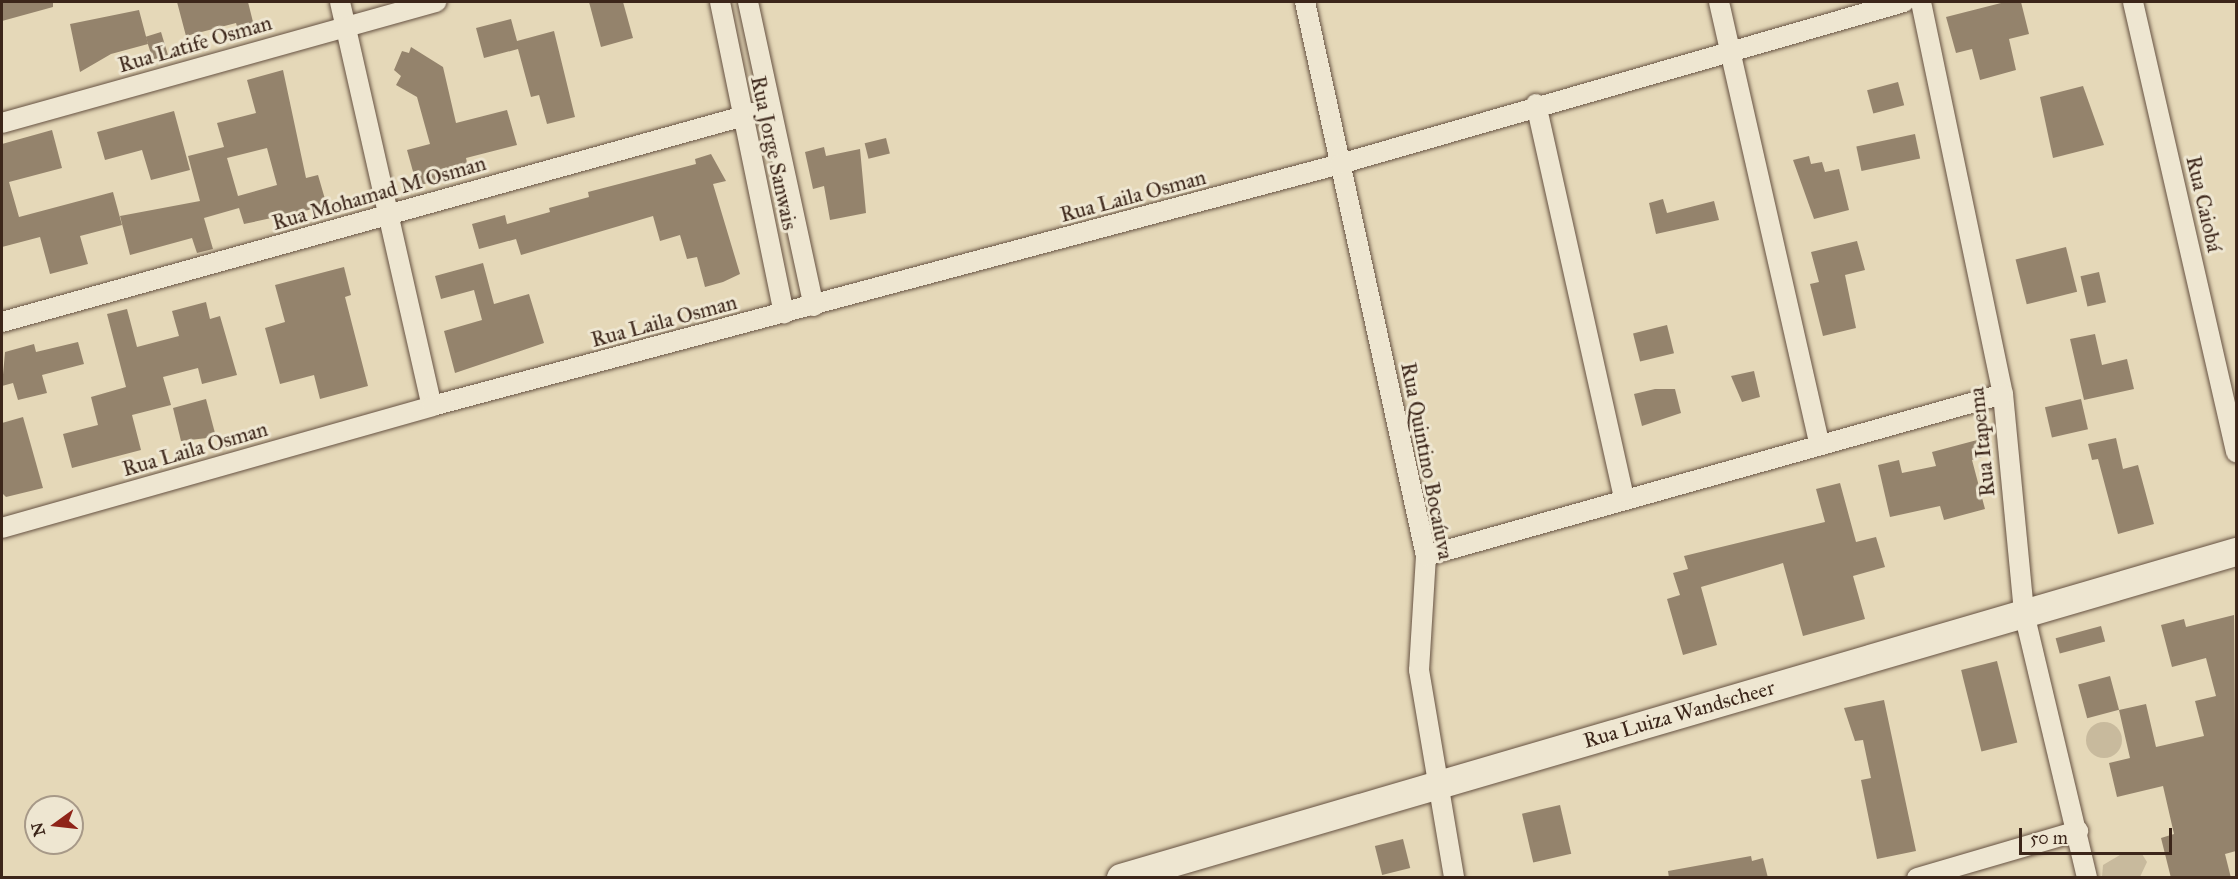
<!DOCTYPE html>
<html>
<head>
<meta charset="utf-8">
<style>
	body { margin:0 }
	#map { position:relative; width:2238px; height:879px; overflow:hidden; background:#e5d8b8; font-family:"IM FELL Great Primer",serif }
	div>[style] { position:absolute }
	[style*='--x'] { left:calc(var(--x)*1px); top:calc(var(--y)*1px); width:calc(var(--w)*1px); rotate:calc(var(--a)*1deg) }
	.green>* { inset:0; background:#c8ba9d }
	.round { border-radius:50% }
	.building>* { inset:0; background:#94836c; transform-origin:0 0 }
	.roads { filter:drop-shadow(0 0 2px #665242) drop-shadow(0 0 2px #665242) }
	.street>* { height:20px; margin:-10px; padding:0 10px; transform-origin:10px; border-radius:10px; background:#eee6d1 }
	.secondary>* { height:28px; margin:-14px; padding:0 14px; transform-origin:14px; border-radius:14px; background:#eee6d1 }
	span { translate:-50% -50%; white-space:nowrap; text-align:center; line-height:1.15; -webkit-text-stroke:6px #eee6d1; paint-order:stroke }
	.street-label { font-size:21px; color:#3c261a }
	.frame { position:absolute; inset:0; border:3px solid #3c261a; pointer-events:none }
	.north { position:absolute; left:24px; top:795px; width:60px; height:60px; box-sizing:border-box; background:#eee6d1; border:2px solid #a79988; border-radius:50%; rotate:255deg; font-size:16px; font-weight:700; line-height:24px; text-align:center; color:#3c261a }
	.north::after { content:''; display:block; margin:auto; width:21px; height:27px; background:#8f2418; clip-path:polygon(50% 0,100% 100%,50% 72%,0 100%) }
	.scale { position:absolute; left:2019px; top:828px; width:153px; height:27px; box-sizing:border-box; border:3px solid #3c261a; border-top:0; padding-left:8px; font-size:18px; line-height:21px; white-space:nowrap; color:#3c261a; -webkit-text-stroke:4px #eee6d1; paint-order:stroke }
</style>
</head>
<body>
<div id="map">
	<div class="green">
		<i class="round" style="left:2086px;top:722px;width:36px;height:36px"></i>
		<i style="clip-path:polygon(2125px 852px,2142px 854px,2147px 862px,2140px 877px,2102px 877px,2103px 865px)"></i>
	</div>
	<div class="building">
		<i style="clip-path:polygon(13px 2px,53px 2px,53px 7px,2px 21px,2px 3px)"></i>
		<i style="clip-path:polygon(177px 2px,248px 2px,254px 26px,238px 30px,236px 23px,186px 36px)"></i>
		<i style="clip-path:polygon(589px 2px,623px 2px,633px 38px,601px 47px)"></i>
		<i style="clip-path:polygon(2005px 2px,2021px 2px,2029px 34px,2009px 39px,2016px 70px,1980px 80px,1972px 49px,1956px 53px,1946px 17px)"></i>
		<i style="clip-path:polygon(139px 10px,148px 44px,111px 54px,80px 72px,70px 24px)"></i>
		<i style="clip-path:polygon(511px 19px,517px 41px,554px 31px,575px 117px,547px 124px,539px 95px,531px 97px,518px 49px,484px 58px,476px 28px)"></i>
		<i style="left:161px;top:32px;width:24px;height:16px;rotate:73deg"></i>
		<i style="clip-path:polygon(411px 47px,443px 67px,456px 123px,507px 110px,517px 145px,466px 158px,469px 172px,417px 186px,407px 150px,430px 144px,417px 97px,396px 85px,401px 76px,394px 70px,402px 51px,409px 53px)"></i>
		<i style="clip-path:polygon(evenodd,283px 70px,306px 178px,318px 175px,327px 206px,244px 224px,239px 208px,204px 218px,213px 249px,197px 253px,192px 238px,130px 255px,120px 216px,200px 201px,188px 156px,224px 147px,217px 123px,256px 113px,247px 80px,283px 70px,267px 148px,277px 185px,238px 196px,227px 158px,267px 148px)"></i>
		<i style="left:1898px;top:82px;width:24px;height:32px;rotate:75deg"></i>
		<i style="clip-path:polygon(2083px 86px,2104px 145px,2053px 158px,2040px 97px)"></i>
		<i style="clip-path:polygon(174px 111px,190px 170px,151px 180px,142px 150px,105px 160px,97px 132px)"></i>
		<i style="clip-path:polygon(52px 130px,62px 168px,9px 182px,19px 217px,113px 192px,122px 225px,80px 236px,88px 264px,50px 274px,40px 237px,2px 247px,2px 144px)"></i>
		<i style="left:1915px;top:134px;width:25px;height:60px;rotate:78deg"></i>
		<i style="left:886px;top:138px;width:16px;height:22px;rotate:76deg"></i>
		<i style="clip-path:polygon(824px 147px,826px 156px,860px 149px,866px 213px,830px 220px,824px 186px,813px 189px,805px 152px)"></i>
		<i style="clip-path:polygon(711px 154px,726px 181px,713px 184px,740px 274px,723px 282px,705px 287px,697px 257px,687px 259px,680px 235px,660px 241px,653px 216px,521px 255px,516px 239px,479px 249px,472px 224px,505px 215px,507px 224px,550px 212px,549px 208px,589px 197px,588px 192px,696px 164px,695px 159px)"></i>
		<i style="clip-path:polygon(1809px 156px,1811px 164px,1822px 162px,1825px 172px,1839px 169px,1849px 210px,1814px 219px,1793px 160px)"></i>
		<i style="clip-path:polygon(1663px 199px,1667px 213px,1714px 201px,1719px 220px,1656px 234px,1649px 203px)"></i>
		<i style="clip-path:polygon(1857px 241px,1865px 270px,1845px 275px,1856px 328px,1823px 336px,1810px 284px,1819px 282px,1811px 252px)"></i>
		<i style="left:2066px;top:247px;width:46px;height:52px;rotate:76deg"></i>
		<i style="clip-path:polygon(483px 263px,494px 304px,529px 294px,544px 343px,455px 373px,444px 331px,482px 320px,474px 290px,441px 299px,435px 276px)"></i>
		<i style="clip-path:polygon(344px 267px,351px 295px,345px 297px,368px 386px,320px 399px,314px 375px,280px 384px,265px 328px,285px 322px,275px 285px)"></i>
		<i style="left:2099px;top:272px;width:31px;height:19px;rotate:77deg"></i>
		<i style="clip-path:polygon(206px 302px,210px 319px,220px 316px,237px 375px,202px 384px,198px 368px,163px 377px,171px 405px,132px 415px,141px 450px,72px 468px,63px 434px,98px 425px,91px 397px,126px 387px,107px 314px,127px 309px,137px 347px,179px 336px,172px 311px)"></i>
		<i style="left:1667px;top:325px;width:29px;height:35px;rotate:76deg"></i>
		<i style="clip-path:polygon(2095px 334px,2102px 365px,2127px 359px,2134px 389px,2084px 400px,2070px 339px)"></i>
		<i style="clip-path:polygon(78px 342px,84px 364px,42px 375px,47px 393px,18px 400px,13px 383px,2px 386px,5px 352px,34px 344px,36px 352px)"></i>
		<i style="clip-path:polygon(1754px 371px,1760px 397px,1742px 402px,1731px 376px)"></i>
		<i style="clip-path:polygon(1655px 389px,1675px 389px,1681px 413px,1642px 426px,1634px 394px)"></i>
		<i style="clip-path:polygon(206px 399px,216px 437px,181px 441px,173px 408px)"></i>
		<i style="left:2081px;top:399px;width:31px;height:37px;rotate:77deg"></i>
		<i style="clip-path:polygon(23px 417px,43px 488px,6px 497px,2px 493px,2px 423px)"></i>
		<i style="clip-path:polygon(2116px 438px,2123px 469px,2138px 465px,2154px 524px,2118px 534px,2098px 459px,2092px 460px,2088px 444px)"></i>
		<i style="clip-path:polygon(1981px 439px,1986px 456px,1972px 460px,1985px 509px,1944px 520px,1940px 506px,1890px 517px,1878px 465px,1899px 460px,1902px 473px,1936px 466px,1932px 452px)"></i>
		<i style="clip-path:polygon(1840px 483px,1856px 542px,1876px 537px,1885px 567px,1853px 576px,1865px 619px,1803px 636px,1783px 563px,1701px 587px,1717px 645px,1683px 655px,1667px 599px,1680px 595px,1673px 573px,1688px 569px,1684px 556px,1825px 522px,1816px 489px)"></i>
		<i style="clip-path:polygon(2234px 615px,2236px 851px,2225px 854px,2231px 878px,2171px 878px,2161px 838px,2174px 834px,2163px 786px,2117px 797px,2109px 763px,2130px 758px,2119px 710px,2146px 704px,2156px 747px,2204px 736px,2195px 701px,2216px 696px,2206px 658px,2172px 667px,2161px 625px,2184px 619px,2186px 627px)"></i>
		<i style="left:2101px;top:626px;width:16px;height:47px;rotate:75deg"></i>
		<i style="left:1997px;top:661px;width:84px;height:37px;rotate:76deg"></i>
		<i style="left:2110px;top:676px;width:35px;height:33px;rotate:75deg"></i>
		<i style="clip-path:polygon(1884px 700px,1916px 851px,1877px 859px,1861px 780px,1871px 778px,1863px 740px,1855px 741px,1844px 708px)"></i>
		<i style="left:1560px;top:805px;width:50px;height:39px;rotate:77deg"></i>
		<i style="left:1403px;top:839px;width:30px;height:29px;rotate:76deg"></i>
		<i style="clip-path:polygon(1751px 856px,1752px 861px,1763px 858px,1768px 878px,1669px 878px,1668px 871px)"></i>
	</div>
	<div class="roads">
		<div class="street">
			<i style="--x:340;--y:2;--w:414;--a:77.2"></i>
			<i style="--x:720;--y:2;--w:318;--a:78.4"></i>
			<i style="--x:748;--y:2;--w:311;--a:77.8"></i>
			<i style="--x:1305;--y:2;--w:567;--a:77.68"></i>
			<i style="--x:1426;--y:556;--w:114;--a:93.5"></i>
			<i style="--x:1419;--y:670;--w:211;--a:80.4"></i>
			<i style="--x:1719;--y:2;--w:454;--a:77.2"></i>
			<i style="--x:1921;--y:2;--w:400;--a:78.2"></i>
			<i style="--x:2003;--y:394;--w:220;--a:84.5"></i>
			<i style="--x:2024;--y:613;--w:272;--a:76.6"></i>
			<i style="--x:2133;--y:2;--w:462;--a:77.1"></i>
			<i style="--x:1536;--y:104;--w:405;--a:77.4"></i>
			<i style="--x:2;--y:123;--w:451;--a:-15.6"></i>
			<i style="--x:2;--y:322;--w:796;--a:-15.52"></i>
			<i style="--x:2;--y:528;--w:447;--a:-15.8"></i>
			<i style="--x:432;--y:406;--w:940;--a:-14.92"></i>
			<i style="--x:1340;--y:164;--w:587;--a:-16.03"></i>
			<i style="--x:1426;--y:556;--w:599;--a:-15.68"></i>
			<i style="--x:1917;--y:878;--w:168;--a:-16.3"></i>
		</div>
		<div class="secondary">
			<i style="--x:1121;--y:878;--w:1162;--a:-16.3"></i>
		</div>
	</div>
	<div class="street-label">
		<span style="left:195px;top:44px;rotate:-16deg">Rua Latife Osman</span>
		<span style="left:774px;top:153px;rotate:78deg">Rua Jorge Sanwais</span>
		<span style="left:379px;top:193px;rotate:-16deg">Rua Mohamad M Osman</span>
		<span style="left:1133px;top:196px;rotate:-15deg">Rua Laila Osman</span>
		<span style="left:2204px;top:204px;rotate:77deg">Rua Caiobá</span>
		<span style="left:664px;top:321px;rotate:-15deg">Rua Laila Osman</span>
		<span style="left:1982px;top:442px;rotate:-96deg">Rua Itapema</span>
		<span style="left:195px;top:449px;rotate:-16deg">Rua Laila Osman</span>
		<span style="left:1427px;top:461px;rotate:79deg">Rua Quintino Bocaíuva</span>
		<span style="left:1679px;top:714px;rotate:-16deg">Rua Luiza Wandscheer</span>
	</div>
	<div class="frame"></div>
	<div class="north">N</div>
	<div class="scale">50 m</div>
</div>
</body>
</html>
